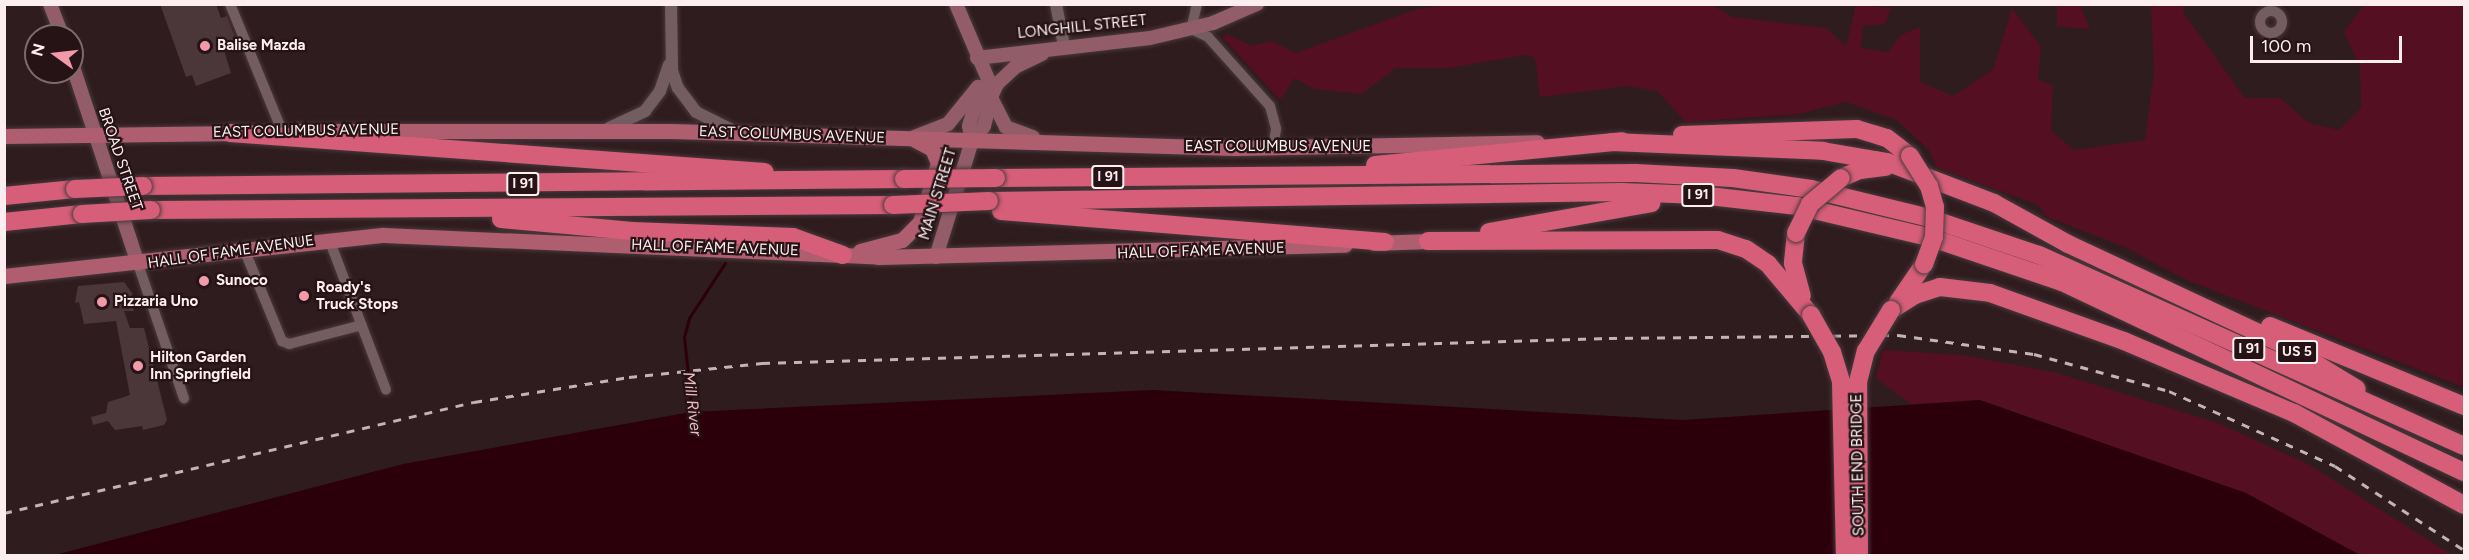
<!DOCTYPE html>
<html>
<head>
<meta charset="utf-8">
<style>
	body { margin:0 }
	#map { position:relative; width:2469px; height:560px; overflow:hidden; background:#2f1c1f; font-family:Figtree,sans-serif }
	div>[style] { position:absolute }
	[style*='--x'] { left:calc(var(--x)*1px); top:calc(var(--y)*1px); width:calc(var(--w)*1px); rotate:calc(var(--a)*1deg) }
	.green>* { inset:0; background:#550f23 }
	.water>* { inset:0; background:#2b000b }
	.stream>* { height:3px; margin:-1.5px; padding:0 1.5px; transform-origin:1.5px; border-radius:1.5px; background:#2b000b }
	.building>* { inset:0; background:#4b3639 }
	.roads { filter:drop-shadow(0 0 2px #49393c) drop-shadow(0 0 2px #49393c) }
	.minor>* { height:10px; margin:-5px; padding:0 5px; transform-origin:5px; border-radius:5px; background:#745d60 }
	.minor>.ring { margin:-5px; padding:0; box-sizing:content-box; background:none; border:10px solid #745d60; border-radius:50% }
	.tertiary>* { height:12px; margin:-6px; padding:0 6px; transform-origin:6px; border-radius:6px; background:#745d60 }
	.secondary>* { height:14px; margin:-7px; padding:0 7px; transform-origin:7px; border-radius:7px; background:#925d68 }
	.primary>* { height:15px; margin:-7.5px; padding:0 7.5px; transform-origin:7.5px; border-radius:7.5px; background:#af5e6f }
	.motorway>* { height:18px; margin:-9px; padding:0 9px; transform-origin:9px; border-radius:9px; background:#d75e79 }
	.rail>* { height:3px; margin-top:-1.5px; transform-origin:0; background:repeating-linear-gradient(90deg,#c3b4b6 0 8px,transparent 0 16px) }
	.bridges { filter:drop-shadow(0 0 2px #49393c) drop-shadow(0 0 2px #49393c) }
	.motorway-bridge>* { height:18px; margin:-9px; padding:0 9px; transform-origin:9px; border-radius:9px; background:#d75e79 }
	.dots>* { width:16px; height:16px; translate:-50% -50%; box-sizing:border-box; border:3px solid #251316; border-radius:50% }
	span { translate:-50% -50%; white-space:nowrap; text-align:center; line-height:1.15; -webkit-text-stroke:4.5px #251316; paint-order:stroke }
	.shield-label span { padding:2px 4px; background:#251316; border:2px solid; border-radius:4px; -webkit-text-stroke-width:0 }
	.shield-label { font-size:14px; color:#fceef0; font-weight:700 }
	.street-label { font-size:15px; color:#fceef0 }
	.poi-label { font-size:15px; color:#fceef0; font-weight:700 }
	.left { translate:0 -50%; text-align:left }
	.water-label { font-size:16px; color:#f0bac2; font-style:italic }
	.frame { position:absolute; inset:0; border:6px solid #fceef0; pointer-events:none }
	.north { position:absolute; left:24px; top:24px; width:60px; height:60px; box-sizing:border-box; background:#251316; border:2px solid #7b6b6d; border-radius:50%; rotate:285deg; font-size:16px; font-weight:700; line-height:24px; text-align:center; color:#fceef0 }
	.north::after { content:''; display:block; margin:auto; width:21px; height:27px; background:#f39aa9; clip-path:polygon(50% 0,100% 100%,50% 72%,0 100%) }
	.scale { position:absolute; left:2250px; top:36px; width:152px; height:27px; box-sizing:border-box; border:3px solid #fceef0; border-top:0; padding-left:8px; font-size:18px; line-height:21px; white-space:nowrap; color:#fceef0; -webkit-text-stroke:4px #251316; paint-order:stroke }
</style>
</head>
<body>
<div id="map">
	<div class="green">
		<i style="clip-path:polygon(1710px 4px,1733px 17px,1826px 28px,1846px 46px,1856px 5px,1891px 8px,1885px 24px,1863px 26px,1861px 48px,1888px 52px,1901px 35px,1920px 27px,1920px 82px,1953px 96px,1993px 70px,2012px 8px,2041px 47px,2038px 80px,2053px 85px,2051px 131px,2074px 150px,2145px 140px,2154px 71px,2151px 5px,2185px 5px,2183px 12px,2245px 98px,2280px 98px,2309px 123px,2339px 130px,2361px 108px,2360px 67px,2344px 32px,2364px 5px,2464px 5px,2464px 387px,2189px 281px,2125px 247px,2047px 217px,2038px 205px,1936px 167px,1929px 150px,1897px 120px,1846px 102px,1799px 114px,1686px 122px,1657px 91px,1627px 86px,1540px 97px,1535px 58px,1526px 55px,1449px 68px,1396px 68px,1361px 94px,1314px 89px,1295px 78px,1280px 100px,1223px 38px,1226px 34px,1252px 46px,1271px 41px,1296px 53px,1417px 9px,1445px 5px)"></i>
		<i style="clip-path:polygon(2057px 5px,2080px 5px,2090px 29px,2057px 26px)"></i>
		<i style="clip-path:polygon(1883px 350px,1963px 355px,2057px 373px,2218px 423px,2308px 464px,2452px 555px,2360px 555px,2246px 493px,1980px 400px,1912px 405px,1876px 378px)"></i>
	</div>
	<div class="water">
		<i style="clip-path:polygon(1153px 390px,1683px 420px,1980px 400px,2246px 493px,2360px 555px,51px 556px,403px 464px,691px 412px)"></i>
	</div>
	<div class="stream">
		<i style="--x:692;--y:414;--w:77;--a:-95.9"></i>
		<i style="--x:684;--y:337;--w:20;--a:-75"></i>
		<i style="--x:689;--y:318;--w:66;--a:-56.8"></i>
	</div>
	<div class="building">
		<i style="clip-path:polygon(160px 4px,216px 4px,221px 18px,227px 16px,238px 45px,224px 50px,231px 73px,196px 86px,192px 75px,186px 77px)"></i>
		<i style="clip-path:polygon(124px 282px,132px 293px,134px 311px,124px 311px,130px 328px,144px 328px,167px 420px,164px 425px,143px 430px,142px 426px,115px 430px,108px 421px,93px 425px,91px 417px,106px 413px,108px 402px,130px 395px,116px 321px,84px 324px,79px 302px,75px 303px,78px 286px)"></i>
	</div>
	<div class="roads">
		<div class="minor">
			<i style="--x:230;--y:4;--w:137;--a:67.7"></i>
			<i style="--x:1197;--y:4;--w:26;--a:103"></i>
			<i style="--x:1191;--y:29;--w:19;--a:25"></i>
			<i style="--x:1208;--y:37;--w:93;--a:48.1"></i>
			<i style="--x:1270;--y:106;--w:24;--a:75"></i>
			<i style="--x:1276;--y:129;--w:20;--a:99"></i>
			<i class="ring" style="left:2260px;top:11px;width:12px;height:12px"></i>
			<i style="--x:329;--y:239;--w:161;--a:69.3"></i>
			<i style="--x:244;--y:249;--w:100;--a:67.6"></i>
			<i style="--x:282;--y:341;--w:8;--a:23"></i>
			<i style="--x:289;--y:344;--w:75;--a:-14.6"></i>
			<i style="--x:138;--y:264;--w:142;--a:71.1"></i>
		</div>
		<div class="tertiary">
			<i style="--x:671;--y:4;--w:67;--a:89.1"></i>
			<i style="--x:672;--y:71;--w:18;--a:71"></i>
			<i style="--x:678;--y:88;--w:30;--a:53"></i>
			<i style="--x:696;--y:112;--w:40;--a:26.6"></i>
			<i style="--x:1056;--y:4;--w:43;--a:79.2"></i>
			<i style="--x:609;--y:128;--w:40;--a:-25"></i>
			<i style="--x:645;--y:111;--w:25;--a:-53"></i>
			<i style="--x:660;--y:91;--w:28;--a:-71"></i>
		</div>
		<div class="secondary">
			<i style="--x:50;--y:4;--w:34;--a:69"></i>
			<i style="--x:977;--y:58;--w:174;--a:-6.6"></i>
			<i style="--x:1150;--y:38;--w:65;--a:-13.4"></i>
			<i style="--x:1213;--y:23;--w:48;--a:-23.4"></i>
			<i style="--x:72;--y:64;--w:211;--a:71.7"></i>
			<i style="--x:914;--y:137;--w:36;--a:-21"></i>
			<i style="--x:948;--y:124;--w:48;--a:-51"></i>
			<i style="--x:1033;--y:137;--w:29;--a:-160"></i>
			<i style="--x:1006;--y:127;--w:34;--a:-117"></i>
			<i style="--x:991;--y:97;--w:14;--a:-65"></i>
			<i style="--x:997;--y:84;--w:25;--a:-43"></i>
			<i style="--x:1015;--y:67;--w:30;--a:-26"></i>
			<i style="--x:972;--y:141;--w:15;--a:-101"></i>
			<i style="--x:969;--y:126;--w:31;--a:-73"></i>
			<i style="--x:936;--y:257;--w:121;--a:-72.8"></i>
			<i style="--x:972;--y:141;--w:19;--a:-51"></i>
			<i style="--x:984;--y:126;--w:30;--a:-76"></i>
			<i style="--x:991;--y:97;--w:18;--a:-99"></i>
			<i style="--x:988;--y:79;--w:82;--a:-113.1"></i>
		</div>
		<div class="primary">
			<i style="--x:295;--y:131;--w:377;--a:0"></i>
			<i style="--x:672;--y:131;--w:563;--a:1.73"></i>
			<i style="--x:1235;--y:148;--w:302;--a:-1.1"></i>
			<i style="--x:4;--y:136;--w:237;--a:-0.7"></i>
			<i style="--x:1374;--y:243;--w:54;--a:-2.1"></i>
			<i style="--x:860;--y:251;--w:43;--a:-14.7"></i>
			<i style="--x:902;--y:240;--w:25;--a:-45"></i>
			<i style="--x:920;--y:222;--w:62;--a:-73"></i>
			<i style="--x:938;--y:163;--w:15;--a:-113"></i>
			<i style="--x:932;--y:149;--w:19;--a:-152"></i>
			<i style="--x:4;--y:276;--w:382;--a:-6.2"></i>
			<i style="--x:384;--y:235;--w:494;--a:2.5"></i>
			<i style="--x:878;--y:257;--w:467;--a:-1.5"></i>
		</div>
		<div class="motorway">
			<i style="--x:230;--y:133;--w:536;--a:4.17"></i>
			<i style="--x:1682;--y:135;--w:175;--a:-2"></i>
			<i style="--x:1857;--y:129;--w:31;--a:17"></i>
			<i style="--x:1887;--y:138;--w:29;--a:38"></i>
			<i style="--x:1612;--y:142;--w:211;--a:2.4"></i>
			<i style="--x:1823;--y:151;--w:65;--a:9.8"></i>
			<i style="--x:1887;--y:162;--w:115;--a:21"></i>
			<i style="--x:1994;--y:203;--w:85;--a:29"></i>
			<i style="--x:2068;--y:244;--w:239;--a:25"></i>
			<i style="--x:2285;--y:345;--w:84;--a:31.4"></i>
			<i style="--x:1375;--y:165;--w:248;--a:-5.5"></i>
			<i style="--x:996;--y:178;--w:639;--a:-0.45"></i>
			<i style="--x:1635;--y:173;--w:98;--a:2.9"></i>
			<i style="--x:1733;--y:178;--w:79;--a:8"></i>
			<i style="--x:1811;--y:189;--w:118;--a:13.7"></i>
			<i style="--x:1926;--y:217;--w:119;--a:18.6"></i>
			<i style="--x:2039;--y:255;--w:466;--a:24.2"></i>
			<i style="--x:1841;--y:178;--w:21;--a:-23"></i>
			<i style="--x:1860;--y:170;--w:26;--a:-7"></i>
			<i style="--x:143;--y:186;--w:761;--a:-0.53"></i>
			<i style="--x:4;--y:196;--w:71;--a:-5.6"></i>
			<i style="--x:989;--y:201;--w:633;--a:-0.81"></i>
			<i style="--x:1622;--y:192;--w:78;--a:2.2"></i>
			<i style="--x:1700;--y:195;--w:98;--a:6.5"></i>
			<i style="--x:1797;--y:206;--w:139;--a:13.3"></i>
			<i style="--x:1932;--y:238;--w:137;--a:18.7"></i>
			<i style="--x:2062;--y:282;--w:445;--a:25.3"></i>
			<i style="--x:151;--y:210;--w:742;--a:-0.39"></i>
			<i style="--x:1001;--y:211;--w:385;--a:4.6"></i>
			<i style="--x:501;--y:219;--w:132;--a:5.2"></i>
			<i style="--x:632;--y:231;--w:161;--a:2.1"></i>
			<i style="--x:793;--y:237;--w:53;--a:19.8"></i>
			<i style="--x:4;--y:222;--w:78;--a:-5.9"></i>
			<i style="--x:1489;--y:232;--w:165;--a:-10.1"></i>
			<i style="--x:1796;--y:233;--w:30;--a:96"></i>
			<i style="--x:1793;--y:263;--w:34;--a:75"></i>
			<i style="--x:1428;--y:241;--w:290;--a:-0.2"></i>
			<i style="--x:1718;--y:240;--w:29;--a:18"></i>
			<i style="--x:1746;--y:249;--w:27;--a:34"></i>
			<i style="--x:1768;--y:264;--w:67;--a:49.9"></i>
			<i style="--x:1898;--y:302;--w:46;--a:-55.6"></i>
			<i style="--x:1891;--y:310;--w:28;--a:-32"></i>
			<i style="--x:1915;--y:295;--w:26;--a:-18"></i>
			<i style="--x:1940;--y:287;--w:50;--a:6.8"></i>
			<i style="--x:1990;--y:293;--w:142;--a:19.7"></i>
			<i style="--x:2124;--y:341;--w:185;--a:23"></i>
			<i style="--x:2294;--y:413;--w:193;--a:28.4"></i>
			<i style="--x:2270;--y:326;--w:210;--a:22.4"></i>
		</div>
	</div>
	<div class="rail">
		<i style="--x:4;--y:513;--w:483;--a:-13.3"></i>
		<i style="--x:474;--y:402;--w:157;--a:-9.2"></i>
		<i style="--x:629;--y:377;--w:134;--a:-6"></i>
		<i style="--x:762;--y:363;--w:847;--a:-1.69"></i>
		<i style="--x:1609;--y:338;--w:289;--a:-0.6"></i>
		<i style="--x:1898;--y:335;--w:137;--a:8"></i>
		<i style="--x:2034;--y:354;--w:140;--a:15.3"></i>
		<i style="--x:2169;--y:391;--w:182;--a:24.3"></i>
		<i style="--x:2335;--y:466;--w:154;--a:33.1"></i>
	</div>
	<div class="bridges">
		<div class="motorway-bridge">
			<i style="--x:1910;--y:156;--w:36;--a:58"></i>
			<i style="--x:1929;--y:186;--w:22;--a:74"></i>
			<i style="--x:1935;--y:207;--w:30;--a:92"></i>
			<i style="--x:1934;--y:237;--w:29;--a:110"></i>
			<i style="--x:904;--y:179;--w:92;--a:-0.6"></i>
			<i style="--x:75;--y:189;--w:68;--a:-2.5"></i>
			<i style="--x:893;--y:205;--w:96;--a:-2.4"></i>
			<i style="--x:82;--y:214;--w:69;--a:-3.3"></i>
			<i style="--x:1796;--y:233;--w:32;--a:-64"></i>
			<i style="--x:1810;--y:204;--w:40;--a:-40"></i>
			<i style="--x:1811;--y:315;--w:43;--a:60.4"></i>
			<i style="--x:1832;--y:352;--w:31;--a:73"></i>
			<i style="--x:1841;--y:382;--w:174;--a:88.7"></i>
			<i style="--x:1859;--y:556;--w:174;--a:-90.3"></i>
			<i style="--x:1858;--y:382;--w:32;--a:-76"></i>
			<i style="--x:1866;--y:351;--w:48;--a:-58.6"></i>
		</div>
	</div>
	<div class="dots">
		<i style="left:205px;top:46px;background:#f39aa9"></i>
		<i style="left:204px;top:281px;background:#f39aa9"></i>
		<i style="left:304px;top:296px;background:#f39aa9"></i>
		<i style="left:102px;top:302px;background:#f39aa9"></i>
		<i style="left:138px;top:366px;background:#f39aa9"></i>
	</div>
	<div class="shield-label">
		<span style="left:1108px;top:177px">I 91</span>
		<span style="left:523px;top:184px">I 91</span>
		<span style="left:1698px;top:195px">I 91</span>
		<span style="left:2249px;top:349px">I 91</span>
		<span style="left:2297px;top:352px">US 5</span>
	</div>
	<div class="street-label">
		<span style="left:1082px;top:27px;rotate:-6deg">LONGHILL STREET</span>
		<span style="left:306px;top:131px;rotate:-1deg">EAST COLUMBUS AVENUE</span>
		<span style="left:792px;top:135px;rotate:2deg">EAST COLUMBUS AVENUE</span>
		<span style="left:1278px;top:147px">EAST COLUMBUS AVENUE</span>
		<span style="left:120px;top:159px;rotate:71deg">BROAD STREET</span>
		<span style="left:938px;top:194px;rotate:-73deg">MAIN STREET</span>
		<span style="left:715px;top:248px;rotate:2deg">HALL OF FAME AVENUE</span>
		<span style="left:1201px;top:251px;rotate:-2deg">HALL OF FAME AVENUE</span>
		<span style="left:231px;top:252px;rotate:-8deg">HALL OF FAME AVENUE</span>
		<span style="left:1858px;top:465px;rotate:-91deg">SOUTH END BRIDGE</span>
	</div>
	<div class="poi-label">
		<span class="left" style="left:217px;top:46px">Balise Mazda</span>
		<span class="left" style="left:216px;top:281px">Sunoco</span>
		<span class="left" style="left:316px;top:296px">Roady's<br>Truck Stops</span>
		<span class="left" style="left:114px;top:302px">Pizzaria Uno</span>
		<span class="left" style="left:150px;top:366px">Hilton Garden<br>Inn Springfield</span>
	</div>
	<div class="water-label">
		<span style="left:692px;top:404px;rotate:83deg">Mill River</span>
	</div>
	<div class="frame"></div>
	<div class="north">N</div>
	<div class="scale">100 m</div>
</div>
</body>
</html>
